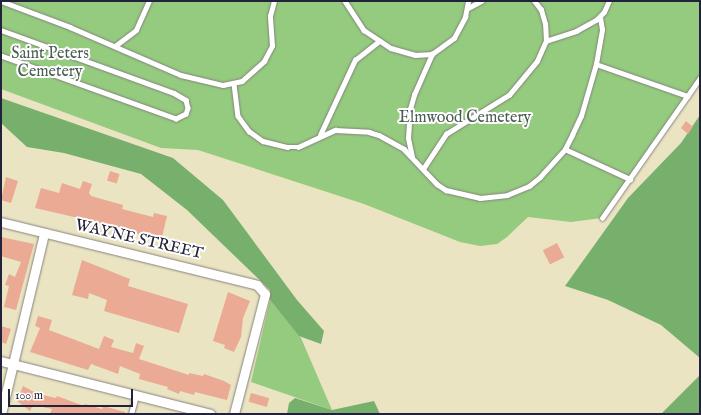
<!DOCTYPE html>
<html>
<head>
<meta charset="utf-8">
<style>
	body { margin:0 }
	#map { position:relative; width:701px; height:415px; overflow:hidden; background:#eae4c3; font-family:"IM FELL English",serif }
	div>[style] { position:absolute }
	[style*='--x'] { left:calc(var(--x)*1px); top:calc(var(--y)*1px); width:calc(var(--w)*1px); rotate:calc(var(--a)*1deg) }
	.green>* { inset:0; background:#94cb7e }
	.forest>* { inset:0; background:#77af6d }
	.building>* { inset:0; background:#eaaa93; transform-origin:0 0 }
	.roads { filter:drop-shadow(0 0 1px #86837f) drop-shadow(0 0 1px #86837f) }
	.lane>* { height:4.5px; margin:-2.25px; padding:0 2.25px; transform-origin:2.25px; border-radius:2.25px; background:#fff }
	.street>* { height:9px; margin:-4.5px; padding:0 4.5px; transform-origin:4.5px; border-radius:4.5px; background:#fff }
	span { translate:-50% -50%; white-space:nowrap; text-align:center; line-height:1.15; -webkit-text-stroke:4px #fff; paint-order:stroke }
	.park-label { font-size:16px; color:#4a5d52 }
	.street-label { font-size:16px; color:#22223b }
	.frame { position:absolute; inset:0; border:2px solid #22223b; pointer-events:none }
	.scale { position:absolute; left:8px; top:389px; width:125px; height:18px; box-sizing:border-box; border:2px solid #22223b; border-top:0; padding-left:5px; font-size:12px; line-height:14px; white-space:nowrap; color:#22223b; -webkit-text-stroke:3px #fff; paint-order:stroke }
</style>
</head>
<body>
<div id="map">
	<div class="green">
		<i style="clip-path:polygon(1px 1px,700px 1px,700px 78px,602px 218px,571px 222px,528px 217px,507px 237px,497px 244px,480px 246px,460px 242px,364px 204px,198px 150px,161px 148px,1px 89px)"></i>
		<i style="clip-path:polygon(270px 300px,301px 338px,332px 410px,251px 382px)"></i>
	</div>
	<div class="forest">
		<i style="clip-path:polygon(1px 98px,173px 158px,223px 200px,297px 300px,324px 331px,321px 344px,299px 336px,270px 300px,270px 290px,187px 210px,141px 174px,64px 153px,27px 147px,1px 123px)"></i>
		<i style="clip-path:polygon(700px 115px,700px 358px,661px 325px,608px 300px,565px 286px,628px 198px,681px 143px)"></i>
		<i style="clip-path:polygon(700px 375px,700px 414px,661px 414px)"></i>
		<i style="clip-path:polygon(295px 398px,332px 410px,374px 401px,380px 414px,287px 414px,289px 403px)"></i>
	</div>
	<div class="building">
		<i style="clip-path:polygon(686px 121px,693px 127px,688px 134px,681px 128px)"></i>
		<i style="left:110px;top:171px;width:10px;height:10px;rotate:17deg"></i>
		<i style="clip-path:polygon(6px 177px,18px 181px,11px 203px,1px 200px)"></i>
		<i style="clip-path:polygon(83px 181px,92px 184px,89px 193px,91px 196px,123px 205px,122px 209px,153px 217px,154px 213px,167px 216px,162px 237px,142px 232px,141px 235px,122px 228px,35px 208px,41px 188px,59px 193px,62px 183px,80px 189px)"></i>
		<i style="clip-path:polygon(1px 237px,34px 244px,16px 310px,4px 307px,9px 286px,5px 285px,9px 274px,15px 277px,21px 262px,1px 256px)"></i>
		<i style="left:557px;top:243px;width:16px;height:16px;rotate:63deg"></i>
		<i style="clip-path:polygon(82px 260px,130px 279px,128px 286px,188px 304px,179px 333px,104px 311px,107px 300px,89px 293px,88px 299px,72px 295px)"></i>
		<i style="clip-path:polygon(228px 292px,250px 301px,243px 318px,241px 337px,234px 352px,224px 348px,225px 345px,213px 341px)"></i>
		<i style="clip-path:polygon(38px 316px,52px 320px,49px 330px,99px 349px,104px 336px,114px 340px,111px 347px,133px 353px,136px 343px,144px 346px,139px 359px,189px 375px,189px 373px,203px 376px,204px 374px,224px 381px,231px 385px,227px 400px,195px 392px,194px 395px,180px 391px,179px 394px,167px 389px,168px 387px,139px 379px,140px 374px,120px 366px,118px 374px,91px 364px,88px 370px,30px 352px,40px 328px,35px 326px)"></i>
		<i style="clip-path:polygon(1px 326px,11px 329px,6px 344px,1px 342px)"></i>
		<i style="clip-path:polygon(23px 386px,38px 394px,56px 398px,57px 396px,84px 406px,85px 404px,102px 409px,103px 406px,125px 412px,125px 414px,50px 414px,52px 409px,33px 405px,30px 411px,17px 401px)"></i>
		<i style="left:251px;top:393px;width:19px;height:9px;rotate:16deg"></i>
	</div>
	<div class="roads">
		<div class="lane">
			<i style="--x:1;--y:1;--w:74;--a:20.6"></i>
			<i style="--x:70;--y:27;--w:121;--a:23.4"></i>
			<i style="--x:181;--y:75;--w:43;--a:13.4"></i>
			<i style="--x:223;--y:85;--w:19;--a:-12"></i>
			<i style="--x:242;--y:81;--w:30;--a:-42"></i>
			<i style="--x:264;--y:61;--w:17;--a:-62"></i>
			<i style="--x:272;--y:46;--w:30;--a:-94"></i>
			<i style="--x:270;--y:16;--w:16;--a:-75"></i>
			<i style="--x:345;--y:1;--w:35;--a:57"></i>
			<i style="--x:364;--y:30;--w:32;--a:34"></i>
			<i style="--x:391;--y:48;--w:25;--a:16"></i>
			<i style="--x:415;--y:55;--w:17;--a:-3"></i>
			<i style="--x:432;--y:54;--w:27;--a:-36"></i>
			<i style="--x:454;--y:38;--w:24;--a:-62"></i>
			<i style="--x:465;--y:17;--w:16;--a:-79"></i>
			<i style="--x:468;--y:8;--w:15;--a:-28"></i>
			<i style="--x:1;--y:30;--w:184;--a:20"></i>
			<i style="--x:174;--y:93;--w:14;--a:30"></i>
			<i style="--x:186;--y:100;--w:8;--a:76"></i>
			<i style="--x:188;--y:108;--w:6;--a:108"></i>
			<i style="--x:186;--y:114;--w:11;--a:153"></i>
			<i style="--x:176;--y:119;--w:186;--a:-160.2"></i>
			<i style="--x:546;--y:41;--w:32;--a:-18"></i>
			<i style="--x:576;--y:31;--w:23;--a:-29"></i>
			<i style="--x:596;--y:20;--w:11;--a:-45"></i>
			<i style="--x:604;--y:12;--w:12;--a:-66"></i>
			<i style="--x:115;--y:46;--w:26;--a:-37"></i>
			<i style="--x:136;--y:30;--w:32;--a:-66"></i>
			<i style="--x:596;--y:64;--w:97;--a:19.2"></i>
			<i style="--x:234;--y:84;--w:32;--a:83"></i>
			<i style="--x:238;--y:116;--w:19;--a:54"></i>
			<i style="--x:249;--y:131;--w:17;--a:36"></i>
			<i style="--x:263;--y:141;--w:25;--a:14"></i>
			<i style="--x:287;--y:147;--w:11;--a:0"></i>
			<i style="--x:298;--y:147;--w:41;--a:-24.7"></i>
			<i style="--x:335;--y:130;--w:34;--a:3"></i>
			<i style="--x:369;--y:132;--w:10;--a:17"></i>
			<i style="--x:379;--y:135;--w:29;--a:29"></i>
			<i style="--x:404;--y:149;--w:48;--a:46.7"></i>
			<i style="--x:437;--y:184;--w:11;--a:34"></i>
			<i style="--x:446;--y:190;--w:35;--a:13"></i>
			<i style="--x:480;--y:198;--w:27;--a:-6"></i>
			<i style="--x:507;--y:195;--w:24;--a:-22"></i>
			<i style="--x:529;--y:186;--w:14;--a:-39"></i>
			<i style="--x:540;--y:177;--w:38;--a:-48"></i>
			<i style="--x:565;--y:149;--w:16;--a:-63"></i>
			<i style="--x:572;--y:135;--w:21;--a:-65"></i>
			<i style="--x:581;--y:116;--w:54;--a:-73.9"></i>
			<i style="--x:596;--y:64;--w:35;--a:-80"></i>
			<i style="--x:602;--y:30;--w:12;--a:-99"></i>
			<i style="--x:320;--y:135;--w:83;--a:-65"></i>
			<i style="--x:355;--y:60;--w:31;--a:-38"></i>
			<i style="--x:565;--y:149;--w:72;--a:24.8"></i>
			<i style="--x:412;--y:157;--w:19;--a:-102"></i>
			<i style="--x:408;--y:138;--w:29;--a:-86"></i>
			<i style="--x:410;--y:109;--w:15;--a:-74"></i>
			<i style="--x:414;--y:95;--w:45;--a:-66.3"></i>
			<i style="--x:423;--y:169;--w:42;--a:-56.7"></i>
			<i style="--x:446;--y:134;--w:74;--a:-31.8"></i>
			<i style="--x:509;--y:95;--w:44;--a:-50.5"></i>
			<i style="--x:537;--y:61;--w:22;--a:-66"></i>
			<i style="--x:546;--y:41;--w:17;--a:-93"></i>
			<i style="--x:545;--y:24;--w:15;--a:-106"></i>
			<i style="--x:541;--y:10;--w:11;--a:-128"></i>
			<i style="--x:602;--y:218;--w:171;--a:-55"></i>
			<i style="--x:131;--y:414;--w:20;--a:-75"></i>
		</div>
		<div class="street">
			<i style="--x:1;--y:222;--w:264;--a:13.8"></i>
			<i style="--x:257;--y:285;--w:12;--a:48"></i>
			<i style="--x:265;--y:294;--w:124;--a:104.5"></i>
			<i style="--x:1;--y:361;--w:216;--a:14.2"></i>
			<i style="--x:1;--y:414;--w:186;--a:-76.6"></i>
		</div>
	</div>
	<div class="park-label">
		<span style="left:50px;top:63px">Saint Peters<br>Cemetery</span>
		<span style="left:465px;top:118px">Elmwood Cemetery</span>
	</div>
	<div class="street-label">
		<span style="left:139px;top:240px;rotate:13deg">WAYNE STREET</span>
	</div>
	<div class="frame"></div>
	<div class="scale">100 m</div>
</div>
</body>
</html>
